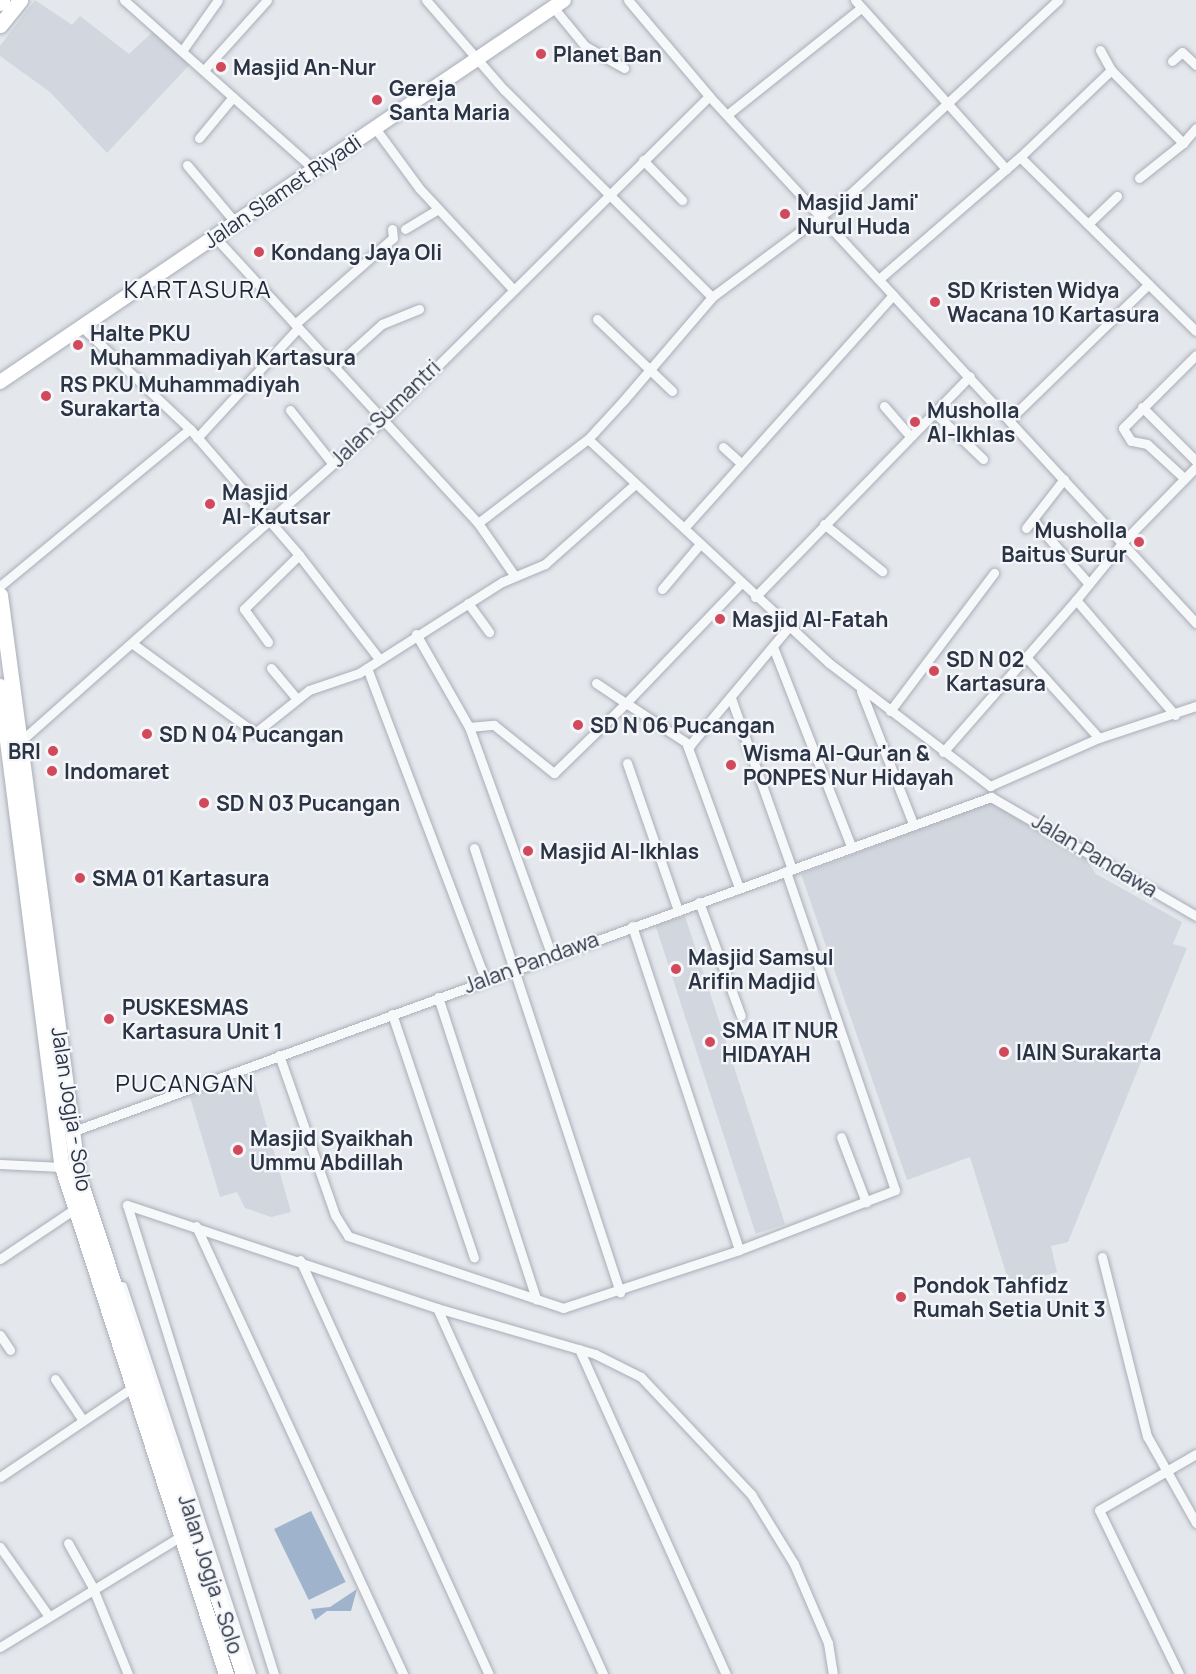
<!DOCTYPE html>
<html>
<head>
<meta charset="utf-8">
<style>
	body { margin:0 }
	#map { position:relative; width:1196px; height:1674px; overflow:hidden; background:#e4e7ec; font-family:Manrope,sans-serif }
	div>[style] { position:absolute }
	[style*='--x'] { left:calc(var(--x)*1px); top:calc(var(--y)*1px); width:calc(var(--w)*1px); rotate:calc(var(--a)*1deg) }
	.built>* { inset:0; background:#d2d6de; transform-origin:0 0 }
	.water>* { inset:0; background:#9fb4cc; transform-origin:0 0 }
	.roads { filter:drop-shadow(0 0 2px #a9aeb7) drop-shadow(0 0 2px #a9aeb7) }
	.minor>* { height:9px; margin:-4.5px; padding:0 4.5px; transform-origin:4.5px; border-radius:4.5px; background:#f7f8fa }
	.primary>* { height:14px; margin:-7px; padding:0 7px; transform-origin:7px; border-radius:7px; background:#fff }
	.trunk>* { height:15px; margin:-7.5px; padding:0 7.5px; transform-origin:7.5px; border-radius:7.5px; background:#fff }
	.dots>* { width:16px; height:16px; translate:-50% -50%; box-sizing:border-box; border:3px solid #f4f6f9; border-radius:50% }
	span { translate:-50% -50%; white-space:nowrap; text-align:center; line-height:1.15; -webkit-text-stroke:4.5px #f4f6f9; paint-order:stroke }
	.poi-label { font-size:21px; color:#2b3445; font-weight:700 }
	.left { translate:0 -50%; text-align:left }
	.right { translate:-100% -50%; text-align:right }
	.street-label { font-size:21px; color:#2b3445 }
	.quarter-label { font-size:24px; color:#1d2536; letter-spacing:1.5px }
</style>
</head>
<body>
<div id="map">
	<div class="built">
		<i style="clip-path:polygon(35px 0,72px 25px,80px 16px,129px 54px,157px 28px,194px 60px,107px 153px,50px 92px,0 56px,0 46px)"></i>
		<i style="clip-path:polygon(989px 803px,1012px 806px,1075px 843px,1096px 874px,1182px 922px,1173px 944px,1187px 948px,1068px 1242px,1051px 1246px,1057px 1272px,1010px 1286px,970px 1157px,907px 1180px,801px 874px)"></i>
		<i style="left:685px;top:916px;width:324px;height:31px;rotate:72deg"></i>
		<i style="clip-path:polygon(252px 1074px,291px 1212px,271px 1217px,245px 1208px,237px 1192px,220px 1197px,190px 1097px)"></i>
	</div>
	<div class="water">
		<i style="left:311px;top:1511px;width:79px;height:41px;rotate:64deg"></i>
		<i style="clip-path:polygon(357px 1589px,351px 1611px,327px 1611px,315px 1620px,311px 1609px,330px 1607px)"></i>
	</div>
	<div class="roads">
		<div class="minor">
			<i style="--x:124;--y:0;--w:254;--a:41.7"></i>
			<i style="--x:628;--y:0;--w:126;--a:49.8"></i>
			<i style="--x:709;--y:96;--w:718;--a:47.26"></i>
			<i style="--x:855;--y:0;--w:227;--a:48.2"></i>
			<i style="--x:1006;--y:169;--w:18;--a:-41"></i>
			<i style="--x:1020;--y:157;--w:247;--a:44.7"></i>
			<i style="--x:553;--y:7;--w:50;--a:50.6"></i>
			<i style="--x:585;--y:46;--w:45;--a:29.4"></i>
			<i style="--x:1100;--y:50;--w:23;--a:61"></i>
			<i style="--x:182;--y:51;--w:62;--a:-54.8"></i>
			<i style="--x:1172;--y:61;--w:13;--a:-42"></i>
			<i style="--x:1182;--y:52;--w:19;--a:43"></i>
			<i style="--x:204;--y:70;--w:94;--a:-48"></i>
			<i style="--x:728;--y:114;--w:170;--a:-38.6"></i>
			<i style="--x:375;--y:128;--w:74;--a:53.7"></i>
			<i style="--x:419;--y:188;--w:135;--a:47.1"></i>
			<i style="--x:199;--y:138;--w:53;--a:-50.3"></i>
			<i style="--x:1020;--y:157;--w:126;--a:-43.7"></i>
			<i style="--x:1111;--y:70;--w:103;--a:45.4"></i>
			<i style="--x:1183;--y:143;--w:20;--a:-49"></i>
			<i style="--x:643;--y:160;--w:56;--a:45.7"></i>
			<i style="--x:187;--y:165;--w:75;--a:49.9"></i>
			<i style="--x:1139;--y:178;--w:56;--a:-38.5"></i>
			<i style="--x:1089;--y:223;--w:39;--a:-44"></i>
			<i style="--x:405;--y:229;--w:39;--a:-31"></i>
			<i style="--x:214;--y:236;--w:390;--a:47.4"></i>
			<i style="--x:478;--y:523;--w:138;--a:-37.4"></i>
			<i style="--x:588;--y:439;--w:52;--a:-47.4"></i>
			<i style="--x:623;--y:401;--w:137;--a:-49.4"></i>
			<i style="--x:712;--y:297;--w:293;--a:-135.1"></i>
			<i style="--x:504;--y:90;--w:119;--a:-130.9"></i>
			<i style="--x:879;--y:279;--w:168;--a:-40.9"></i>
			<i style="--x:712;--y:297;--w:171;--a:-36.7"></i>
			<i style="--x:849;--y:195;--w:286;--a:-43"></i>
			<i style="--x:597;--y:319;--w:104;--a:43.8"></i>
			<i style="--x:295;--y:324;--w:130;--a:-41.3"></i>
			<i style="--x:393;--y:238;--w:9;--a:-96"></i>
			<i style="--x:82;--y:327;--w:149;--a:43.4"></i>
			<i style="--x:190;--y:429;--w:167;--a:49.1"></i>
			<i style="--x:299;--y:555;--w:131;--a:52.4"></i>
			<i style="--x:334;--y:367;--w:64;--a:-41.9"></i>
			<i style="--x:382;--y:324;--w:40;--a:-22"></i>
			<i style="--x:884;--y:406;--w:40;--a:49"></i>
			<i style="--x:1142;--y:407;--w:76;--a:45"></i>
			<i style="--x:290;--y:410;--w:68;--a:51.6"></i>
			<i style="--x:934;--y:412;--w:68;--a:43.8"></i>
			<i style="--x:1011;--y:418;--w:192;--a:-44.2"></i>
			<i style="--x:197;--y:438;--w:149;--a:-47.4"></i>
			<i style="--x:588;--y:439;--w:329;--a:42.9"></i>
			<i style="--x:829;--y:663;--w:203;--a:37.4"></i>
			<i style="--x:723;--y:447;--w:24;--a:42"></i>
			<i style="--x:1184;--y:478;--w:50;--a:-137.4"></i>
			<i style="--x:1147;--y:444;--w:16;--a:-169"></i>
			<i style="--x:1131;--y:441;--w:15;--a:-122"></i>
			<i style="--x:1123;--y:428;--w:103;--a:-45"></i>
			<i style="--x:1033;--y:520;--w:85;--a:48.8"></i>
			<i style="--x:478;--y:523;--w:63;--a:55.3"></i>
			<i style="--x:824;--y:524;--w:75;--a:39"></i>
			<i style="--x:684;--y:528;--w:313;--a:-48.1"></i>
			<i style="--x:1026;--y:528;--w:62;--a:-52.2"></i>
			<i style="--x:0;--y:586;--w:246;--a:-39.6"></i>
			<i style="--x:662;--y:589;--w:59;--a:-49.8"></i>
			<i style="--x:755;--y:597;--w:308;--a:-45.8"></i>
			<i style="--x:468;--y:603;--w:36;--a:54"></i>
			<i style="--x:416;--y:634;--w:107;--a:60.3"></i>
			<i style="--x:469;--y:727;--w:241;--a:70.1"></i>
			<i style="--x:268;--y:642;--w:41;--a:-126"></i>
			<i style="--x:244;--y:609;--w:77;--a:-44.5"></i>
			<i style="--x:133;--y:644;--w:151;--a:36.1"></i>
			<i style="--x:255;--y:733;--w:69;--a:-38.5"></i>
			<i style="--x:309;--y:690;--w:53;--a:-18.8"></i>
			<i style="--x:359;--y:673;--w:169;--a:-32.5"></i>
			<i style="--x:502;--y:582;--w:47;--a:-22.7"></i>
			<i style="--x:545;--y:564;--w:120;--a:-41.6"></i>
			<i style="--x:773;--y:647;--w:214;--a:68.6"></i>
			<i style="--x:1026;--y:657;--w:109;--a:48"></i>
			<i style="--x:271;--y:668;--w:39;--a:50"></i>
			<i style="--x:367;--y:668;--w:333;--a:69.2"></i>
			<i style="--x:596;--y:683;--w:36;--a:34"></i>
			<i style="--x:626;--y:703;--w:166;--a:-46.2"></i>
			<i style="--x:861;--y:691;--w:143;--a:68.6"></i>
			<i style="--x:731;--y:698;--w:182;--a:70.4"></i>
			<i style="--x:890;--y:711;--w:173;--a:-53"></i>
			<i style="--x:1175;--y:715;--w:152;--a:-130.7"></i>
			<i style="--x:1076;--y:600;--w:75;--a:-51"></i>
			<i style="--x:1123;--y:542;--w:105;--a:-45.8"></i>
			<i style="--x:469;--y:727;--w:25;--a:-5"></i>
			<i style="--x:494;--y:725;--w:77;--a:38.7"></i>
			<i style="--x:554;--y:773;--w:100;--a:-44.2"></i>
			<i style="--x:626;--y:703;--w:77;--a:33.3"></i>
			<i style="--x:690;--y:745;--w:153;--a:-50.1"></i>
			<i style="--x:22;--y:740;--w:484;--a:-41.6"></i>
			<i style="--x:384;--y:419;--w:458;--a:-44.8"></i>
			<i style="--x:687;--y:745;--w:152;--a:70"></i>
			<i style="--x:943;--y:752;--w:202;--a:-48.8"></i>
			<i style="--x:627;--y:763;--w:156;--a:70.9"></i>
			<i style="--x:990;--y:786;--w:119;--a:-23.8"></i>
			<i style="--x:1099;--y:738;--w:102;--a:-18.3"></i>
			<i style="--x:474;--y:848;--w:468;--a:71.8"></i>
			<i style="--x:699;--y:902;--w:121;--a:69.8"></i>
			<i style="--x:632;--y:926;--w:341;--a:71.7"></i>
			<i style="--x:438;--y:997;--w:318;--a:72"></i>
			<i style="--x:392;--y:1014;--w:257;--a:71.4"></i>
			<i style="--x:279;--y:1055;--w:170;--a:70.7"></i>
			<i style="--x:335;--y:1215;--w:25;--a:58"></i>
			<i style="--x:348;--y:1236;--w:227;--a:18.5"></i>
			<i style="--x:563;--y:1308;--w:185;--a:-18.2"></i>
			<i style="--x:739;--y:1250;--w:167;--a:-21"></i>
			<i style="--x:895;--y:1190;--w:337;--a:-108.9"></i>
			<i style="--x:71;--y:1132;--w:979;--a:-20.01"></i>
			<i style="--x:991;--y:797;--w:237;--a:30.1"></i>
			<i style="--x:841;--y:1137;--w:70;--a:69"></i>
			<i style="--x:0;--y:1164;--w:62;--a:2.8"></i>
			<i style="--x:196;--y:1226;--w:494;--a:65.2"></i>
			<i style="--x:1102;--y:1257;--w:185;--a:75.9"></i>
			<i style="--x:1147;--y:1436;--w:100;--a:60.6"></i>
			<i style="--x:0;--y:1259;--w:88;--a:-33.9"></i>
			<i style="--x:300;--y:1260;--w:455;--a:65.5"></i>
			<i style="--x:122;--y:1286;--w:409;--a:71.6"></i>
			<i style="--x:437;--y:1308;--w:402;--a:65.6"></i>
			<i style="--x:0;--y:1335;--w:18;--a:56"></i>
			<i style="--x:579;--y:1349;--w:357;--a:65.7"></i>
			<i style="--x:55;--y:1379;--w:48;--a:56"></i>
			<i style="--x:0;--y:1477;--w:159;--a:-34"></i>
			<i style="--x:68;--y:1543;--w:49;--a:60.8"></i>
			<i style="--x:92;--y:1586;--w:95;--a:67.8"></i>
			<i style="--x:0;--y:1547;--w:83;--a:54.8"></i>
			<i style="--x:0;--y:1647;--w:230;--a:-31.5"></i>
			<i style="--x:274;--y:1674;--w:491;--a:-107.4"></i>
			<i style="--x:127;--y:1205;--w:327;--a:18.4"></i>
			<i style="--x:437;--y:1308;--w:165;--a:16.2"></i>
			<i style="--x:595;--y:1354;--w:51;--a:26.6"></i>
			<i style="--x:641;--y:1377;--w:161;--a:46.8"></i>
			<i style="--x:751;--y:1494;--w:82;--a:58.4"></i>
			<i style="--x:794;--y:1564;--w:86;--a:66.7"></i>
			<i style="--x:828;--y:1643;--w:31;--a:81"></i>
			<i style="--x:1179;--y:1674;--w:182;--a:-116"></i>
			<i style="--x:1099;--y:1510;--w:112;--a:-30"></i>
		</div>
		<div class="primary">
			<i style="--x:0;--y:382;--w:681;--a:-34.11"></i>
		</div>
		<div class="trunk">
			<i style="--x:0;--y:3;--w:4;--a:-56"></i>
			<i style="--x:0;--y:25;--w:32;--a:-51"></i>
			<i style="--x:0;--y:595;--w:585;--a:82.34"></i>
			<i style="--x:78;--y:1175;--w:526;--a:71.7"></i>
			<i style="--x:0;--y:686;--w:485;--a:82.7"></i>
			<i style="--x:62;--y:1167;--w:533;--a:72.08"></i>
		</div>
	</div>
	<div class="dots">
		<i style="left:541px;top:54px;background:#d1495b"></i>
		<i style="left:221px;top:67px;background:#d1495b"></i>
		<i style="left:377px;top:100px;background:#d1495b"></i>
		<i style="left:785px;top:214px;background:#d1495b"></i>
		<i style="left:259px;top:252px;background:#d1495b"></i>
		<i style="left:935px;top:302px;background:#d1495b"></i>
		<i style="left:78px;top:345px;background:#d1495b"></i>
		<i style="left:46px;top:396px;background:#d1495b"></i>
		<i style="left:915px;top:422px;background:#d1495b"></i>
		<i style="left:210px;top:504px;background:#d1495b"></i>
		<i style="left:1139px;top:542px;background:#d1495b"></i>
		<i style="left:720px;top:619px;background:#d1495b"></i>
		<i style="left:934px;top:671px;background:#d1495b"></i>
		<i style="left:578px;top:725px;background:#d1495b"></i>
		<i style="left:147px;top:734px;background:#d1495b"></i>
		<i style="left:53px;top:751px;background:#d1495b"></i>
		<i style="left:731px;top:765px;background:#d1495b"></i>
		<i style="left:52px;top:771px;background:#d1495b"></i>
		<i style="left:204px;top:803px;background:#d1495b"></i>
		<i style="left:528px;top:851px;background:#d1495b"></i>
		<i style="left:80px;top:878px;background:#d1495b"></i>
		<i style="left:676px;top:969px;background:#d1495b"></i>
		<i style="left:109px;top:1019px;background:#d1495b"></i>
		<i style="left:710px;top:1042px;background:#d1495b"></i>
		<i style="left:1004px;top:1052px;background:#d1495b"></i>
		<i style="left:238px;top:1150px;background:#d1495b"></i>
		<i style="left:901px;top:1297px;background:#d1495b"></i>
	</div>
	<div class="poi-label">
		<span class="left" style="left:553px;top:54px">Planet Ban</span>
		<span class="left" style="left:233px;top:67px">Masjid An-Nur</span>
		<span class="left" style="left:389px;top:100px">Gereja<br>Santa Maria</span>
		<span class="left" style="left:797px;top:214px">Masjid Jami'<br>Nurul Huda</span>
		<span class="left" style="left:271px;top:252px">Kondang Jaya Oli</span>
		<span class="left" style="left:947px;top:302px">SD Kristen Widya<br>Wacana 10 Kartasura</span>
		<span class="left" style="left:90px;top:345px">Halte PKU<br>Muhammadiyah Kartasura</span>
		<span class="left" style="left:60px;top:396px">RS PKU Muhammadiyah<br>Surakarta</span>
		<span class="left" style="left:927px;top:422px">Musholla<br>Al-Ikhlas</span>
		<span class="left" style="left:222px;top:504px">Masjid<br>Al-Kautsar</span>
		<span class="right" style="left:1127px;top:542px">Musholla<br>Baitus Surur</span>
		<span class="left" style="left:732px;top:619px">Masjid Al-Fatah</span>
		<span class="left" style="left:946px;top:671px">SD N 02<br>Kartasura</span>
		<span class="left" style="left:590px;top:725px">SD N 06 Pucangan</span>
		<span class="left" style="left:159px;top:734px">SD N 04 Pucangan</span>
		<span class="right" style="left:41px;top:751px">BRI</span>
		<span class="left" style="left:743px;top:765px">Wisma Al-Qur'an &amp;<br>PONPES Nur Hidayah</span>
		<span class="left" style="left:64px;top:771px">Indomaret</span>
		<span class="left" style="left:216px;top:803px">SD N 03 Pucangan</span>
		<span class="left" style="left:540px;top:851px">Masjid Al-Ikhlas</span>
		<span class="left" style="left:92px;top:878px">SMA 01 Kartasura</span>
		<span class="left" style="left:688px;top:969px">Masjid Samsul<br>Arifin Madjid</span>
		<span class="left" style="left:122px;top:1019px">PUSKESMAS<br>Kartasura Unit 1</span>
		<span class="left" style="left:722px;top:1042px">SMA IT NUR<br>HIDAYAH</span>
		<span class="left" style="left:1016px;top:1052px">IAIN Surakarta</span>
		<span class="left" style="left:250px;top:1150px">Masjid Syaikhah<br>Ummu Abdillah</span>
		<span class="left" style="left:913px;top:1297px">Pondok Tahfidz<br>Rumah Setia Unit 3</span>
	</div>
	<div class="street-label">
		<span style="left:282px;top:191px;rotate:-34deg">Jalan Slamet Riyadi</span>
		<span style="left:385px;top:413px;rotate:-44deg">Jalan Sumantri</span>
		<span style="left:1095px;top:855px;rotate:31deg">Jalan Pandawa</span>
		<span style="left:531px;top:962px;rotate:-20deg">Jalan Pandawa</span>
		<span style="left:72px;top:1109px;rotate:81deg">Jalan Jogja - Solo</span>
		<span style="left:211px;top:1574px;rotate:72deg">Jalan Jogja - Solo</span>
	</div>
	<div class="quarter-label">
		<span style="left:198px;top:289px">KARTASURA</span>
		<span style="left:185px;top:1083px">PUCANGAN</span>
	</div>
</div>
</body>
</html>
